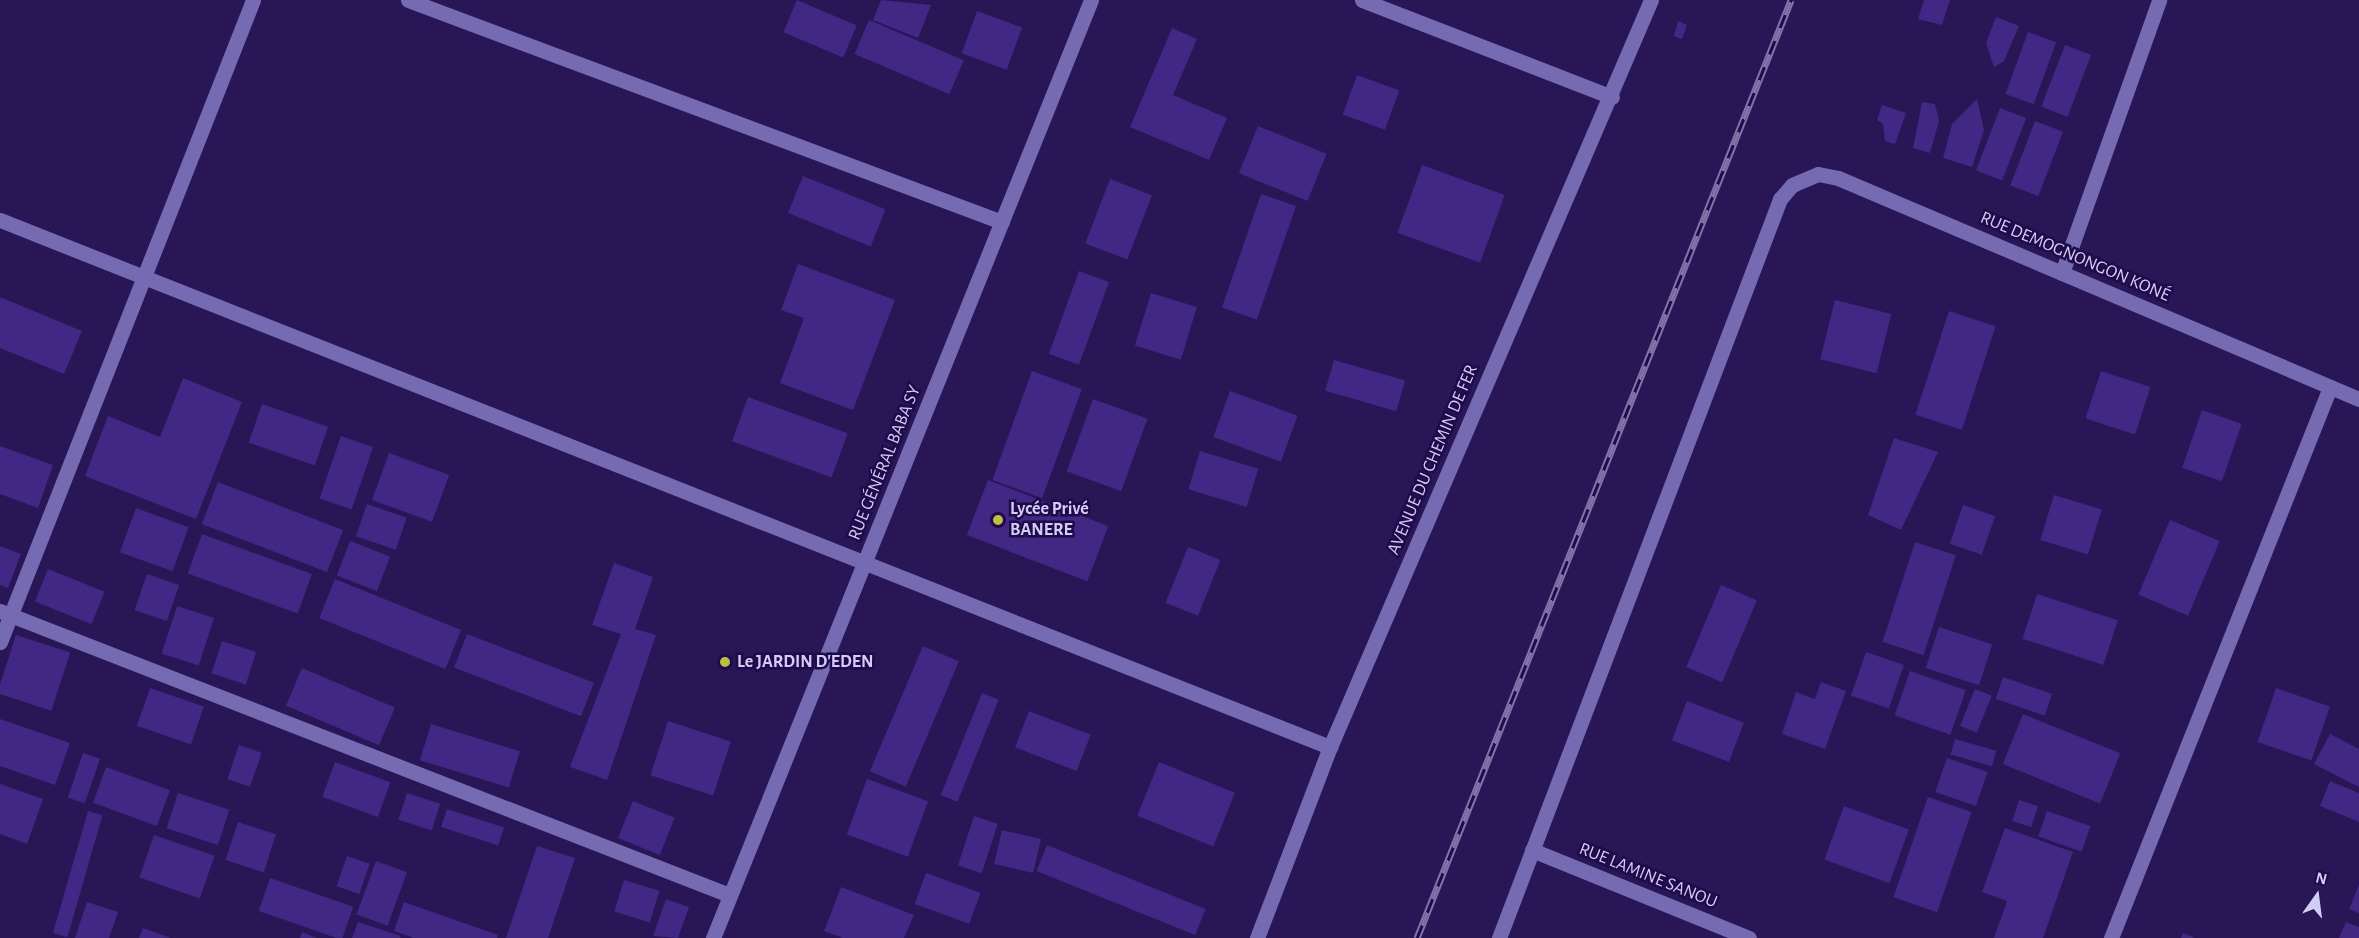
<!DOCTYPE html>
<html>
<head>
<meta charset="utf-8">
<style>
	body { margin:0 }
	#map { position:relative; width:2359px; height:938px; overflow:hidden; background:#281657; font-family:"Alegreya Sans",sans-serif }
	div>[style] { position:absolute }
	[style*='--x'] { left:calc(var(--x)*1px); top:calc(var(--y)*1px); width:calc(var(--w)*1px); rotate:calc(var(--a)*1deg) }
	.building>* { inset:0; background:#412884; transform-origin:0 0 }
	.street>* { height:15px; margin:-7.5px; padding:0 7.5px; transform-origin:7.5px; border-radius:7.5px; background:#766bb3 }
	.rail>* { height:7px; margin-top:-3.5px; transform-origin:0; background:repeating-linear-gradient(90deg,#200a4b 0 14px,#8075a9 0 28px); box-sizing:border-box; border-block:2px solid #8075a9 }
	.dots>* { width:16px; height:16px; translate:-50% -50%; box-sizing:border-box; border:3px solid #200a4b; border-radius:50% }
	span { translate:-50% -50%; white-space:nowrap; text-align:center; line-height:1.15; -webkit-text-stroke:5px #200a4b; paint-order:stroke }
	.street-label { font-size:18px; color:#d1cdf4 }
	.poi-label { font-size:18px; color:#d1cdf4; font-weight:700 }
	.left { translate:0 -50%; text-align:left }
	.north { position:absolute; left:2287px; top:866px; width:60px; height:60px; -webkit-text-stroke:4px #200a4b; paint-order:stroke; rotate:14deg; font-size:16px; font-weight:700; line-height:24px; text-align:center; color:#d1cdf4 }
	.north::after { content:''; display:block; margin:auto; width:21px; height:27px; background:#d1cdf4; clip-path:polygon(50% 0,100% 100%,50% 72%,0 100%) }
</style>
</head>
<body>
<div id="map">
	<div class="building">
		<i style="left:797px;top:0;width:65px;height:35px;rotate:23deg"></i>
		<i style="clip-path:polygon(881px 0,931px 5px,918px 38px,873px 20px)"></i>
		<i style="clip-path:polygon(1924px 0,1950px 0,1942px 25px,1918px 19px)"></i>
		<i style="left:977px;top:11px;width:48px;height:45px;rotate:20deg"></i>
		<i style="clip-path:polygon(1996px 17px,2019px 26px,2004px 61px,1994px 67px,1986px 43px)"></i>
		<i style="left:869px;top:20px;width:103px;height:37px;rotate:23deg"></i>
		<i style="clip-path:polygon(1678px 21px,1687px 25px,1682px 39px,1674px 36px)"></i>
		<i style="clip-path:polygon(1172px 28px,1197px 39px,1173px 95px,1227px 118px,1209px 160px,1130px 127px)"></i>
		<i style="left:2028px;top:32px;width:30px;height:66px;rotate:20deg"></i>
		<i style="left:2065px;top:45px;width:28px;height:66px;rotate:21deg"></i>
		<i style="left:1357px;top:75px;width:45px;height:42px;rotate:20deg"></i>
		<i style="clip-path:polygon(1977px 99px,1984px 130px,1972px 167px,1943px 158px,1952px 124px)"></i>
		<i style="clip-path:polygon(1922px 102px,1935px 104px,1939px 121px,1930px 153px,1913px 148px)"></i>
		<i style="clip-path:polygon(1882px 105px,1906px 113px,1895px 144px,1885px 141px,1883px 124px,1877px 120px)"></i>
		<i style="left:2000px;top:108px;width:28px;height:67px;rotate:21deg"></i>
		<i style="left:2035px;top:121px;width:30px;height:69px;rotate:21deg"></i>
		<i style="left:1258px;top:126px;width:74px;height:51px;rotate:22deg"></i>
		<i style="left:1422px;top:165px;width:88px;height:72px;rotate:20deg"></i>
		<i style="left:803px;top:176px;width:89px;height:40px;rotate:22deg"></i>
		<i style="left:1110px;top:179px;width:45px;height:69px;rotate:21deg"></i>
		<i style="left:1261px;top:194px;width:37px;height:120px;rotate:19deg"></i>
		<i style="clip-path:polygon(798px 264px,895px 300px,853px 410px,780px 383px,804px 318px,781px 310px)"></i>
		<i style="left:1079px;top:271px;width:32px;height:88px;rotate:20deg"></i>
		<i style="left:1151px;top:293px;width:48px;height:55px;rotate:17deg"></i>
		<i style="clip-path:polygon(0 297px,82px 331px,64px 374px,0 348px)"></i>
		<i style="left:1835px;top:300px;width:58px;height:61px;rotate:14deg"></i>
		<i style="left:1949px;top:311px;width:49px;height:109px;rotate:18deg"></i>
		<i style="left:1334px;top:360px;width:74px;height:32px;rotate:16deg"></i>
		<i style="left:1032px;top:371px;width:53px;height:116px;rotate:20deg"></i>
		<i style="left:2101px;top:371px;width:52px;height:50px;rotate:18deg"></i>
		<i style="clip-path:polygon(183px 378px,242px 402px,196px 519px,85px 476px,108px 416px,160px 437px)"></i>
		<i style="left:1230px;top:391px;width:72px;height:49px;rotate:20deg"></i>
		<i style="left:748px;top:397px;width:106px;height:47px;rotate:20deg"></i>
		<i style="left:1093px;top:399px;width:58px;height:77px;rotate:20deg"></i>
		<i style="left:262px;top:404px;width:70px;height:41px;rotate:19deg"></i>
		<i style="left:2202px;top:410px;width:42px;height:61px;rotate:19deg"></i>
		<i style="left:341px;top:436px;width:34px;height:66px;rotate:19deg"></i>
		<i style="clip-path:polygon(1894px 438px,1938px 452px,1901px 530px,1868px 515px)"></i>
		<i style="clip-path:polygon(0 446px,53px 465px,38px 508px,0 494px)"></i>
		<i style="left:1200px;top:451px;width:61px;height:40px;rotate:17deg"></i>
		<i style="left:389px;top:453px;width:64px;height:50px;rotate:20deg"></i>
		<i style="left:988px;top:480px;width:129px;height:59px;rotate:21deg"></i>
		<i style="left:218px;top:482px;width:134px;height:45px;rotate:21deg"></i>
		<i style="left:2054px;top:495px;width:50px;height:47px;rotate:17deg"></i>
		<i style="left:367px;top:504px;width:42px;height:34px;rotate:19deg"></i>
		<i style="left:1963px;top:505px;width:34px;height:41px;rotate:19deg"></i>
		<i style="left:136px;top:508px;width:56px;height:47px;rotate:20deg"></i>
		<i style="left:2170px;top:520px;width:54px;height:81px;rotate:23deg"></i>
		<i style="left:202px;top:534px;width:117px;height:42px;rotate:20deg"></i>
		<i style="left:350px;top:541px;width:43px;height:37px;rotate:21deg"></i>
		<i style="left:1915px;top:542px;width:43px;height:105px;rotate:18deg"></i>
		<i style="clip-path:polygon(0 546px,21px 554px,8px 588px,0 585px)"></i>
		<i style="left:1188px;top:547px;width:35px;height:60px;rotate:22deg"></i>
		<i style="clip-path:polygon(614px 563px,653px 577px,635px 629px,656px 635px,607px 780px,570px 767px,621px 634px,592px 625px)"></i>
		<i style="left:48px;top:569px;width:61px;height:35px;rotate:22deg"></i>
		<i style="left:147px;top:574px;width:34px;height:38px;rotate:19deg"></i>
		<i style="left:335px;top:579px;width:136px;height:42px;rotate:22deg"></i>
		<i style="left:1721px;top:585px;width:39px;height:89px;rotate:23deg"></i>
		<i style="left:2037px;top:594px;width:85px;height:47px;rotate:18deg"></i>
		<i style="left:177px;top:606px;width:39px;height:50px;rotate:18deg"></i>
		<i style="left:1939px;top:627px;width:56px;height:43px;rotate:18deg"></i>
		<i style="left:467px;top:634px;width:136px;height:36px;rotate:21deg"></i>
		<i style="left:16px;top:635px;width:57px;height:61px;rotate:18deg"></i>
		<i style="left:222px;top:641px;width:36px;height:34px;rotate:18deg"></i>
		<i style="left:923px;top:646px;width:39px;height:136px;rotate:23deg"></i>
		<i style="left:1866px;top:652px;width:40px;height:46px;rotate:19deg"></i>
		<i style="left:302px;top:668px;width:101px;height:41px;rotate:23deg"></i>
		<i style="left:1910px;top:671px;width:59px;height:47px;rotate:19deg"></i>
		<i style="left:2003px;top:677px;width:52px;height:23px;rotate:19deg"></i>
		<i style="clip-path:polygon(1821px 682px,1846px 691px,1825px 749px,1782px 734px,1796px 692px,1815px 699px)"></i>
		<i style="left:150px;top:688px;width:57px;height:40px;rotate:19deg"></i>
		<i style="left:2276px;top:688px;width:57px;height:57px;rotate:19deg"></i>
		<i style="left:1975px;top:689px;width:18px;height:40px;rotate:22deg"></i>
		<i style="left:982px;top:693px;width:18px;height:110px;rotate:22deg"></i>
		<i style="left:1687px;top:701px;width:61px;height:42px;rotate:21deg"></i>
		<i style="left:1029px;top:711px;width:66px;height:39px;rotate:21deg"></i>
		<i style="left:2023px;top:714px;width:105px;height:54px;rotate:22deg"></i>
		<i style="clip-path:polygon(0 719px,70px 743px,55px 785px,0 766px)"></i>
		<i style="left:668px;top:721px;width:66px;height:57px;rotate:18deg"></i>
		<i style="left:431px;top:724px;width:93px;height:38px;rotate:17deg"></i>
		<i style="clip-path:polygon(2330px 734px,2359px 749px,2359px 787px,2314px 764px)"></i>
		<i style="left:1955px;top:739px;width:43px;height:16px;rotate:16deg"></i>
		<i style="left:239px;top:745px;width:24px;height:36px;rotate:19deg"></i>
		<i style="left:83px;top:753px;width:18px;height:47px;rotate:19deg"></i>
		<i style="left:1947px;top:758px;width:43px;height:36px;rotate:19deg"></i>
		<i style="left:335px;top:762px;width:59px;height:37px;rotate:20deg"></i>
		<i style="left:1159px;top:762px;width:82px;height:58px;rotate:22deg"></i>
		<i style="left:106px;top:767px;width:68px;height:38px;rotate:20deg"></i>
		<i style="left:867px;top:779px;width:65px;height:59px;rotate:20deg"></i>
		<i style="clip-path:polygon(2330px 781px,2359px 793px,2359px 822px,2320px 806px)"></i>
		<i style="clip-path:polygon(0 784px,43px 799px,27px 844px,0 834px)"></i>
		<i style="left:178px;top:793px;width:54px;height:37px;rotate:18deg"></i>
		<i style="left:407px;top:793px;width:35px;height:28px;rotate:18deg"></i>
		<i style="left:1928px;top:797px;width:46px;height:106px;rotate:19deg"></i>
		<i style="left:2019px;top:800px;width:20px;height:22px;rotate:18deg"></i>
		<i style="left:633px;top:801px;width:45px;height:40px;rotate:22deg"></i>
		<i style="left:1844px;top:806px;width:69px;height:57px;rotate:20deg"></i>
		<i style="left:447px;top:809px;width:60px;height:19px;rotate:18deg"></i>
		<i style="left:88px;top:811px;width:15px;height:127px;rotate:16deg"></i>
		<i style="left:2047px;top:811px;width:46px;height:27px;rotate:19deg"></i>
		<i style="left:974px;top:816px;width:25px;height:52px;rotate:18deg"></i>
		<i style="left:238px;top:822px;width:40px;height:40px;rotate:18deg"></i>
		<i style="clip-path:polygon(2005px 828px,2073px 852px,2043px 938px,1994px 938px,2007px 901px,1982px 892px)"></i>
		<i style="left:1002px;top:830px;width:40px;height:35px;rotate:13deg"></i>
		<i style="left:154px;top:835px;width:64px;height:45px;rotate:19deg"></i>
		<i style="left:1047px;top:845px;width:171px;height:28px;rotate:22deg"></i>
		<i style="clip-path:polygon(537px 846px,575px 858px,548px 938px,506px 938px)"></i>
		<i style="left:347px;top:856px;width:24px;height:32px;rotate:19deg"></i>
		<i style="left:376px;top:861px;width:33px;height:57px;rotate:20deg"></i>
		<i style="left:926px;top:873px;width:58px;height:33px;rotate:20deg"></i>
		<i style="left:270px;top:878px;width:88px;height:35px;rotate:19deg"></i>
		<i style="left:624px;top:880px;width:37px;height:33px;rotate:17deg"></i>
		<i style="clip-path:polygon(2359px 885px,2359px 913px,2349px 909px)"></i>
		<i style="clip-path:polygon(841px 887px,914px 915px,904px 938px,843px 938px,824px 931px)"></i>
		<i style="clip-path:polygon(666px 899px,689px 907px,678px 938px,653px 936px)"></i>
		<i style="clip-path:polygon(87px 902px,118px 912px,109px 938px,75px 938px)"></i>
		<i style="clip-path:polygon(404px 902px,498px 935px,497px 938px,414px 938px,394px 931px)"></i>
		<i style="clip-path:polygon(358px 922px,401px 936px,400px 938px,352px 938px)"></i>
		<i style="clip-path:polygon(2346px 922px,2359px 927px,2359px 938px,2339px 938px)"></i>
		<i style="clip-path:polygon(143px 928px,171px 938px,139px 938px)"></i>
		<i style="clip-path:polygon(302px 932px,317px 938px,300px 938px)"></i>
		<i style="clip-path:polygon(2183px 933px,2195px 938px,2181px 938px)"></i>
	</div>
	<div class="street">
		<i style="--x:408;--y:0;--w:634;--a:20.49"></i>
		<i style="--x:1362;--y:0;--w:268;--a:21.2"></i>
		<i style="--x:0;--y:220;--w:1431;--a:21.62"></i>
		<i style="--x:2062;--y:273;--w:290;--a:-70.4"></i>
		<i style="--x:0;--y:611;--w:782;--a:21.28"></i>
		<i style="--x:0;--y:642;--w:690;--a:-68.49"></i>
		<i style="--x:1532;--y:850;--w:234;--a:22.1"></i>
		<i style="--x:713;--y:938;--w:1011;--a:-68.05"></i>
		<i style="--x:1257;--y:938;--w:204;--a:-69.1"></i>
		<i style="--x:1330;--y:747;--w:813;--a:-66.75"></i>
		<i style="--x:1499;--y:938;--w:791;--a:-69.18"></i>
		<i style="--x:1780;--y:199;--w:18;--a:-49"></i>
		<i style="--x:1792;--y:185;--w:28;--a:-23"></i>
		<i style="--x:1818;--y:174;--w:20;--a:11"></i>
		<i style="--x:1838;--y:178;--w:566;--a:22.99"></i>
		<i style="--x:2111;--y:938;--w:593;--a:-68.32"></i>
	</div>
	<div class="rail">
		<i style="--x:1417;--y:938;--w:1010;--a:-68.26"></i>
	</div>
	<div class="dots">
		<i style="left:998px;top:520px;background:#bdbf43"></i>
		<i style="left:725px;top:662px;background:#bdbf43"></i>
	</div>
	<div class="street-label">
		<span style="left:2075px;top:257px;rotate:23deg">RUE DEMOGNONGON KONÉ</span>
		<span style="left:1433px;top:460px;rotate:-67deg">AVENUE DU CHEMIN DE FER</span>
		<span style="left:885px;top:463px;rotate:-68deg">RUE GÉNÉRAL BABA SY</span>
		<span style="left:1648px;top:876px;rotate:22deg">RUE LAMINE SANOU</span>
	</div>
	<div class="poi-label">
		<span class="left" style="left:1010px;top:520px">Lycée Privé<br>BANERE</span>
		<span class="left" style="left:737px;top:662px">Le JARDIN D'EDEN</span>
	</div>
	<div class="north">N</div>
</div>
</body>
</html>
